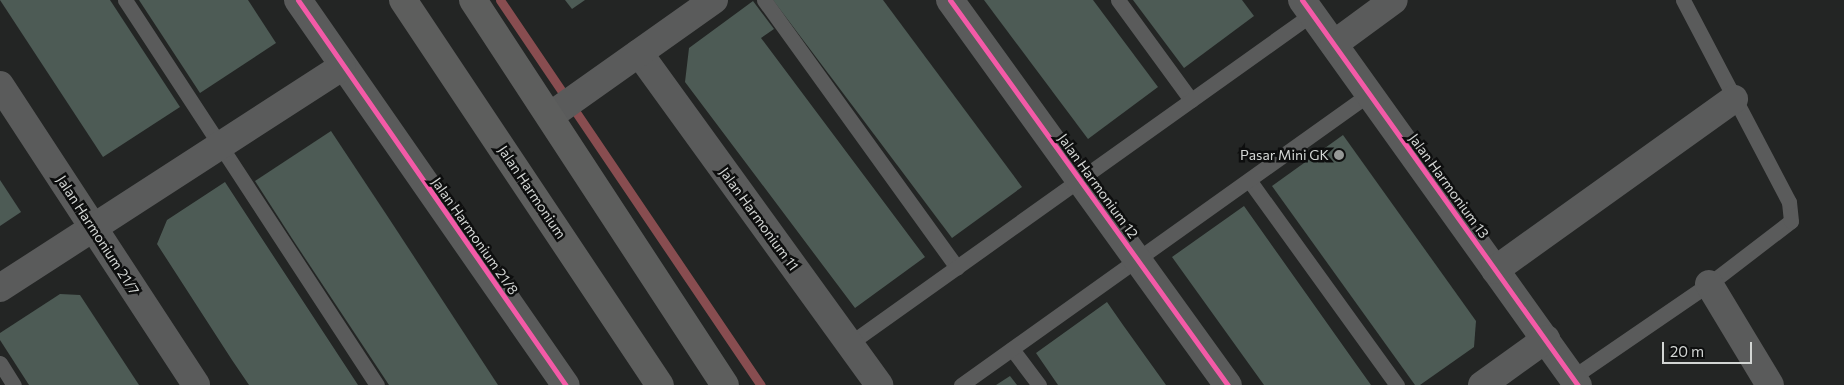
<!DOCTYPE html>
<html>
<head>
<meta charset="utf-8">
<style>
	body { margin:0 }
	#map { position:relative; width:1844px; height:385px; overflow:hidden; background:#232524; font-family:Commissioner,sans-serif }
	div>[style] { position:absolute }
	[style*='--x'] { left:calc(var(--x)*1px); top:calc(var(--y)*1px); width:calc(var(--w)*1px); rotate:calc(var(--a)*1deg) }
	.stream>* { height:9px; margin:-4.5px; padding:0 4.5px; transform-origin:4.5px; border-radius:4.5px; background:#884d50 }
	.building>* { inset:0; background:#4d5b55 }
	.service>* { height:15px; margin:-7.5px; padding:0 7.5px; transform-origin:7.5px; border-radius:7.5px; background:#5a5b5b }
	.minor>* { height:28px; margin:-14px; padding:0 14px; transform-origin:14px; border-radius:14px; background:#5a5b5b }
	.secondary>* { height:28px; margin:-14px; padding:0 14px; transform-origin:14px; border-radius:14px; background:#5d5e5d }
	.cycleway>* { height:5px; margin:-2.5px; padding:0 2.5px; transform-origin:2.5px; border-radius:2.5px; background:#f35aa7 }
	.dots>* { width:14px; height:14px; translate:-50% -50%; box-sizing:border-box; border:2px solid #0d0e0e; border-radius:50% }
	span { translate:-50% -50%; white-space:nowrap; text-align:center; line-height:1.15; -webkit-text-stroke:5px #0d0e0e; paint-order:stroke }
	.poi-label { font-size:14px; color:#d3d6d4 }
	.right { translate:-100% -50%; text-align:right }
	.street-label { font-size:14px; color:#d3d6d4 }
	.scale { position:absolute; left:1662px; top:342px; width:90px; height:22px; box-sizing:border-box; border:2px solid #d3d6d4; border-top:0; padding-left:6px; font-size:15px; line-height:18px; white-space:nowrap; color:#d3d6d4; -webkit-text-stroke:4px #0d0e0e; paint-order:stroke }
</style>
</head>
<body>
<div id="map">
	<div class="stream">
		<i style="--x:500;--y:0;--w:465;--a:55.9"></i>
	</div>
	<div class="building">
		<i style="clip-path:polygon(0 0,110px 0,180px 107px,103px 157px)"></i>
		<i style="clip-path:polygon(139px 0,248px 0,276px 43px,200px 93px)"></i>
		<i style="clip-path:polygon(565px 0,585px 0,572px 9px)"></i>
		<i style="clip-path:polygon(773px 0,883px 0,1022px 187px,952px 238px)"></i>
		<i style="clip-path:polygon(984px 0,1093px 0,1158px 87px,1088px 139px)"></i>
		<i style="clip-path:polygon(1133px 0,1242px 0,1254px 16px,1184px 68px)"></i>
		<i style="clip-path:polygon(753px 1px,774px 29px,761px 38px,925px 257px,855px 308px,685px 82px,689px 48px)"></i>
		<i style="clip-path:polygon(331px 131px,388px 217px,498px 385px,389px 385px,293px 240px,255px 181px)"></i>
		<i style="clip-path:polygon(1343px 135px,1476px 321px,1474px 347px,1420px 385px,1415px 385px,1272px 186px)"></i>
		<i style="clip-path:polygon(0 180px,21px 212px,0 226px)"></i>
		<i style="clip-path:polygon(225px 182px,255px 228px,358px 385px,249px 385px,232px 360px,157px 244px,167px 220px)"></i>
		<i style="clip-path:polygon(1244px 206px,1356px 364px,1371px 385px,1264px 385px,1172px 257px)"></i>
		<i style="clip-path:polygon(60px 294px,80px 295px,139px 385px,29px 385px,0 340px,0 333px)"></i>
		<i style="clip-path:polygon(1107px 302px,1123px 325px,1166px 385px,1058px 385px,1036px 353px)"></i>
		<i style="clip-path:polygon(1010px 376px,1017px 385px,996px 385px)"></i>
	</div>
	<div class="service">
		<i style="--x:125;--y:0;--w:460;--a:56.8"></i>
		<i style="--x:764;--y:0;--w:330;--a:54.2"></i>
		<i style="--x:1118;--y:0;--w:124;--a:53.9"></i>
		<i style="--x:1249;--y:180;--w:253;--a:54.2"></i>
		<i style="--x:849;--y:344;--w:569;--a:-35.48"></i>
		<i style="--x:1012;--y:349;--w:45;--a:53.1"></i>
		<i style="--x:0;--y:363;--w:26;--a:58"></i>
		<i style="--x:1573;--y:377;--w:165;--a:-34.4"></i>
		<i style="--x:1709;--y:284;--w:103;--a:-37.5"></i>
		<i style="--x:1791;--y:221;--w:19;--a:-96"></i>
		<i style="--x:1789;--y:202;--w:228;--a:-117.7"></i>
		<i style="--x:961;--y:385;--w:501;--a:-35.5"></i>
	</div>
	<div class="minor">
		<i style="--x:298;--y:0;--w:469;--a:55.2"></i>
		<i style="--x:950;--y:0;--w:475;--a:54.2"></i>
		<i style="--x:1302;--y:0;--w:474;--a:54.4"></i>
		<i style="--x:1334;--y:44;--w:74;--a:-36.3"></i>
		<i style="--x:639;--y:53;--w:410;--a:54.1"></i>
		<i style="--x:0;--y:85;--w:358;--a:56.8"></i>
		<i style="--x:550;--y:116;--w:201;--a:-35.3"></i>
		<i style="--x:1495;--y:270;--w:294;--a:-35.6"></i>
		<i style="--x:1709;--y:284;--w:118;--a:58.9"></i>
		<i style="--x:0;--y:288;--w:407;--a:-32.9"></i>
		<i style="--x:1482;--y:385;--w:79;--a:-35.7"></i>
	</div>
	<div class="secondary">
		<i style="--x:403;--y:0;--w:463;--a:56.3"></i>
		<i style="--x:473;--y:0;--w:460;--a:56.8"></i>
	</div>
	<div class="cycleway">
		<i style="--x:298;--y:0;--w:469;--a:55.2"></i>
		<i style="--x:950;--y:0;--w:475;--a:54.2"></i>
		<i style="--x:1302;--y:0;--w:474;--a:54.4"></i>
	</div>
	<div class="dots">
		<i style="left:1339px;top:155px;background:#959896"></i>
	</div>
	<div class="poi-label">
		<span class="right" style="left:1329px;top:155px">Pasar Mini GK</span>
	</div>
	<div class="street-label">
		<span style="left:1098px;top:186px;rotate:54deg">Jalan Harmonium 12</span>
		<span style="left:1449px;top:186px;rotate:54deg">Jalan Harmonium 13</span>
		<span style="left:532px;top:192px;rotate:56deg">Jalan Harmonium</span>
		<span style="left:759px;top:219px;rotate:54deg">Jalan Harmonium 11</span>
		<span style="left:98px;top:235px;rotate:57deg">Jalan Harmonium 21/7</span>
		<span style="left:475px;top:236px;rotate:55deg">Jalan Harmonium 21/8</span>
	</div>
	<div class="scale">20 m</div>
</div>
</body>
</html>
